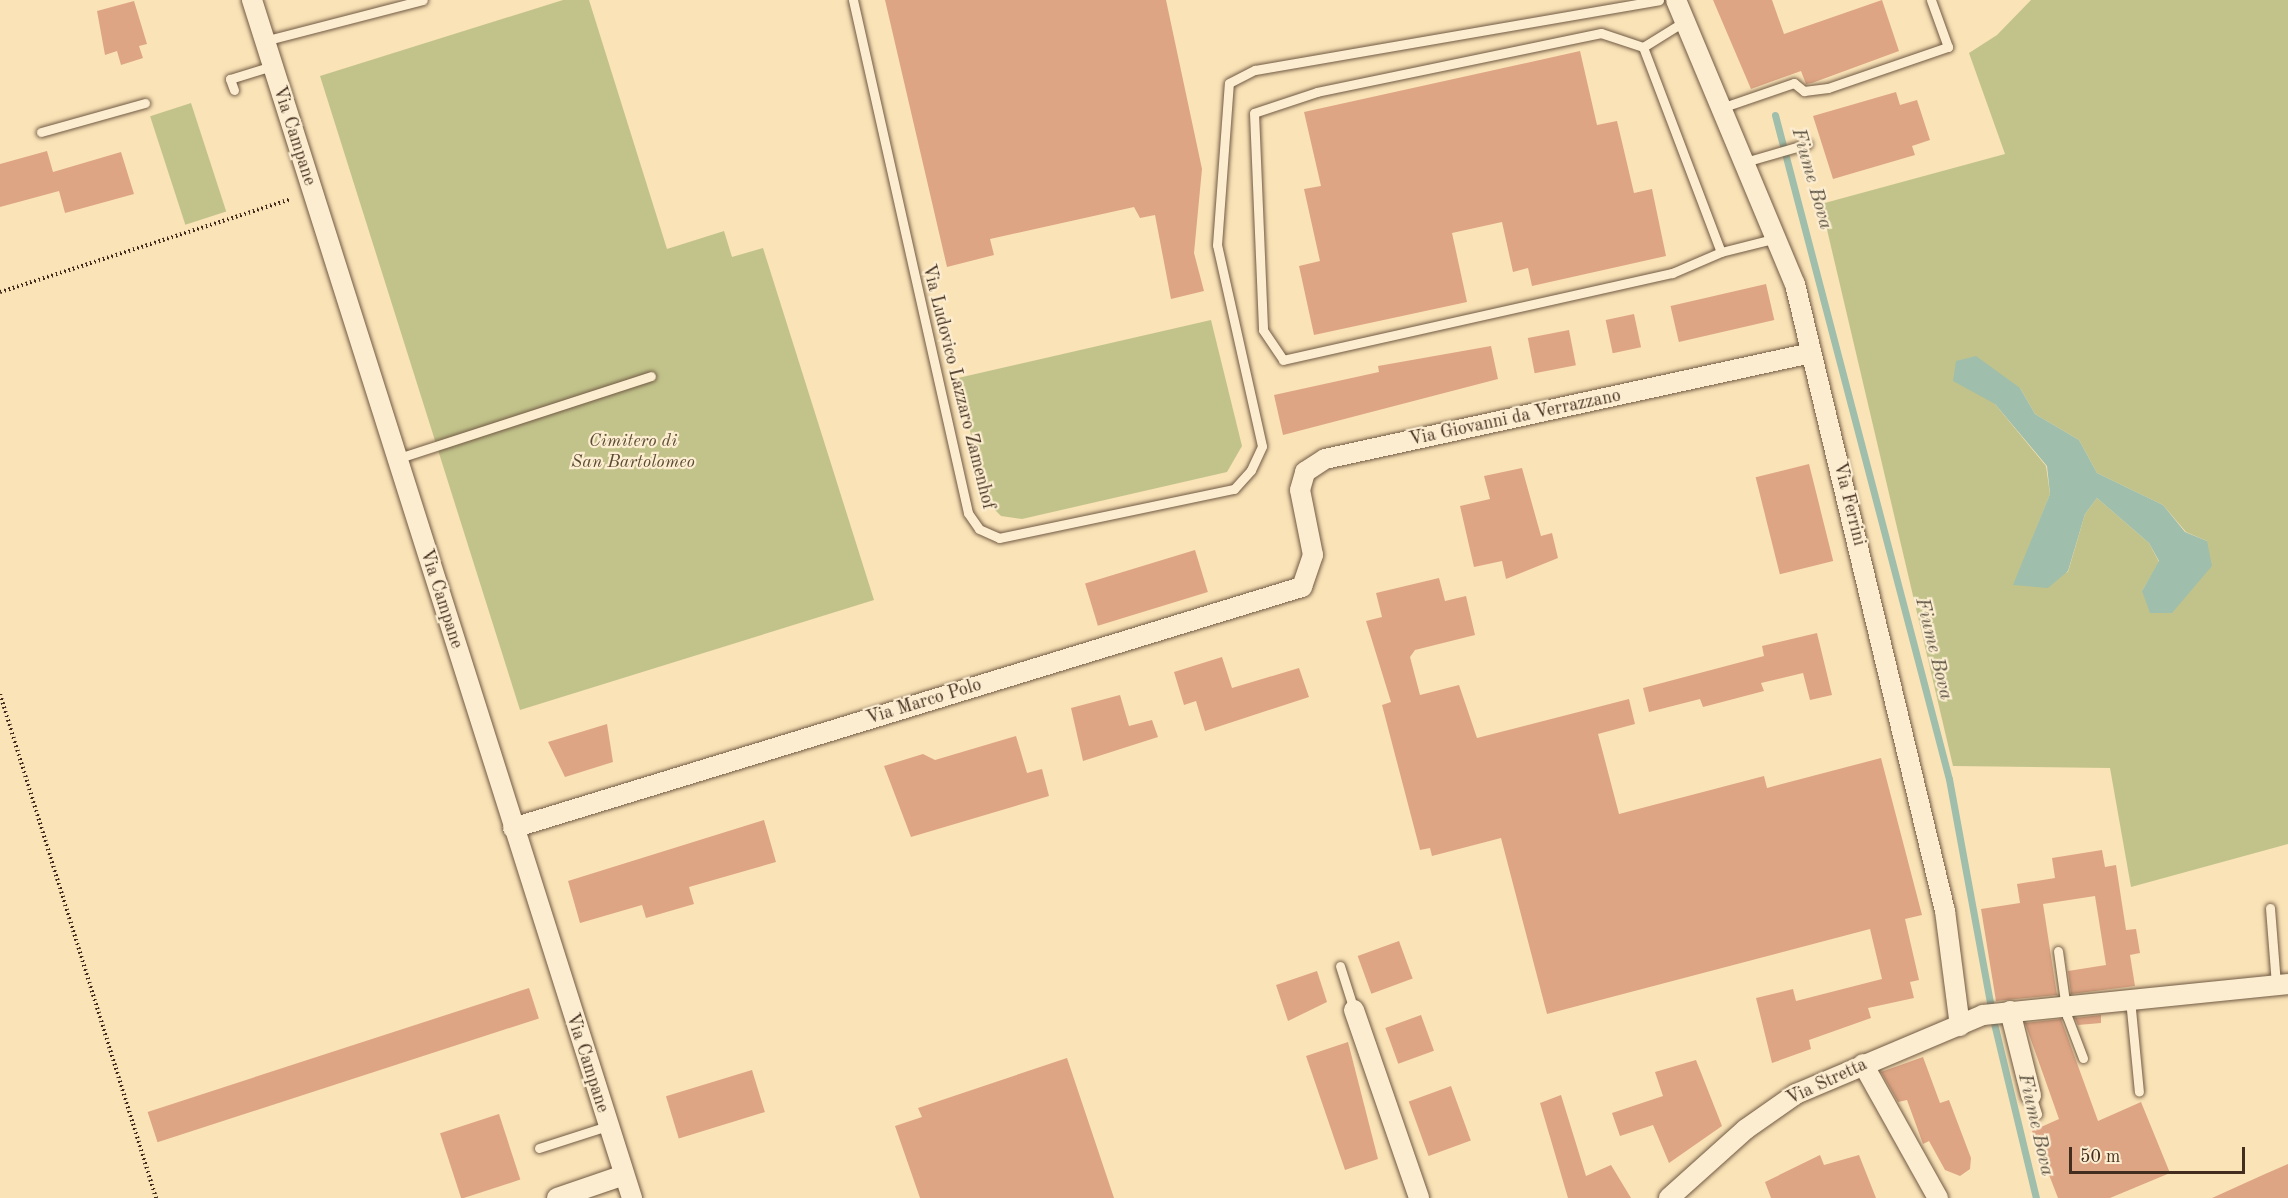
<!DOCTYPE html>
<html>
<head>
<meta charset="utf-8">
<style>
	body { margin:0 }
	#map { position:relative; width:2288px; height:1198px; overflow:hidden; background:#fae3b7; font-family:"Old Standard TT",serif }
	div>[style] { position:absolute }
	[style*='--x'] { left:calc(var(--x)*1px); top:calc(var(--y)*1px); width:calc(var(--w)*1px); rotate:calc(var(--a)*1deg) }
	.green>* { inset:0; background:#c2c38b; transform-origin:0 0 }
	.water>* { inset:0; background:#9fbeab }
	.stream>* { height:7px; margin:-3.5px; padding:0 3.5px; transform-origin:3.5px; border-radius:3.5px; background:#9fbeab }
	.building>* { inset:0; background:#dea584; transform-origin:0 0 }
	.path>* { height:4px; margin-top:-2px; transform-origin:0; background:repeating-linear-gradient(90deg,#432d1e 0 1.5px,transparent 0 4.5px) }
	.roads { filter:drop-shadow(0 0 2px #715a44) drop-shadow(0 0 2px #715a44) }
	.lane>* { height:9px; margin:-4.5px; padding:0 4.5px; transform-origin:4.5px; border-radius:4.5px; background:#fcedd0 }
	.street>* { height:20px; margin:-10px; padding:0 10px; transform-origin:10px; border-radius:10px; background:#fcedd0 }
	span { translate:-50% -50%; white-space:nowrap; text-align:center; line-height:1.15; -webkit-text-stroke:4.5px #fcedd0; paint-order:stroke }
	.street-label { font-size:18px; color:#432d1e }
	.park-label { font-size:18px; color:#5c4b34; font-style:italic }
	.water-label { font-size:20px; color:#5a5141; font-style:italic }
	.scale { position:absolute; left:2069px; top:1147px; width:176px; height:27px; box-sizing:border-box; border:3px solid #432d1e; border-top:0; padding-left:8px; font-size:18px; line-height:21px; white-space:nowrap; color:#432d1e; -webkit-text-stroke:4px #fcedd0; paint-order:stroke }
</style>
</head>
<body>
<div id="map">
	<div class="green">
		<i style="clip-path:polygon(563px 0,589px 0,667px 249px,724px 231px,732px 257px,763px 248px,874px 600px,520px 710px,320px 76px)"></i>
		<i style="clip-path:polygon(evenodd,2031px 0,2288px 0,2288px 844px,2131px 887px,2110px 768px,1953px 766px,1821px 204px,2005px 154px,1969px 53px,1997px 35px,2031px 0,2020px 388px,2035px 414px,2079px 440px,2097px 473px,2163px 505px,2186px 532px,2207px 541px,2142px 591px,2159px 562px,2149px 543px,2097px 498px,2085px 514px,2068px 572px,2014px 585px,2050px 494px,2046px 466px,1995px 404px,2020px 388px)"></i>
		<i style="left:191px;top:103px;width:114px;height:43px;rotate:72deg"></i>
		<i style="clip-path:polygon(1211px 320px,1242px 446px,1227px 472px,1022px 519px,1001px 516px,986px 501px,958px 378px)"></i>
	</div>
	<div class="water">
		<i style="clip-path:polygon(1976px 356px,2020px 388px,2035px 414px,2079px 440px,2097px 473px,2163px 505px,2185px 532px,2207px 541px,2212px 566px,2172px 613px,2150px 613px,2142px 591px,2159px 561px,2149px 543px,2097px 498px,2085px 514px,2068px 571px,2048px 588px,2013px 585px,2050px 494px,2047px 466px,1995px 404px,1953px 381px,1956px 361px)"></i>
	</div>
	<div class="stream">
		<i style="--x:1775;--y:115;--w:686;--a:75.32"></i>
		<i style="--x:1949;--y:779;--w:244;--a:79.6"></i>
		<i style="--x:1993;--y:1019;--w:184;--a:76.5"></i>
	</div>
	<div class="building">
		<i style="clip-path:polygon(885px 0,1166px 0,1202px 169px,1194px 253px,1204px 291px,1171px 299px,1155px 215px,1140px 218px,1134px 207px,990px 239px,994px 255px,947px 267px)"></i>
		<i style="clip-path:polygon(1713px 0,1772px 0,1784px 34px,1882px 0,1899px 51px,1812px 83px,1806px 84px,1801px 71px,1751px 89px)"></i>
		<i style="clip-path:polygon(134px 1px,147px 44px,139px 46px,143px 58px,121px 65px,117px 51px,105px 55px,97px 11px)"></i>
		<i style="clip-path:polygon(1580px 51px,1597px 125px,1617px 121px,1634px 193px,1652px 189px,1666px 256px,1532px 286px,1528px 268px,1513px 272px,1502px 222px,1452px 233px,1467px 302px,1314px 335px,1299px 266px,1320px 261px,1304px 189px,1321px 186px,1304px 112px)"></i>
		<i style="clip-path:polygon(1896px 92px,1900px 105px,1917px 100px,1930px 140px,1912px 146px,1915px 155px,1833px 179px,1813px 116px)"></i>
		<i style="clip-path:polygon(47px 151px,53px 172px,121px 152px,134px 194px,65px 213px,59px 191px,0 207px,0 164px)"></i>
		<i style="left:1766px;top:284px;width:37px;height:98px;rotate:77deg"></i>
		<i style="left:1634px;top:314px;width:34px;height:29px;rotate:78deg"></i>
		<i style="left:1569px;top:330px;width:36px;height:42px;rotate:79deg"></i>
		<i style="clip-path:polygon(1491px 346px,1498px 379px,1283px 435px,1274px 395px,1379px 372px,1378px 366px)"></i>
		<i style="left:1809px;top:464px;width:100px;height:55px;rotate:76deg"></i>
		<i style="clip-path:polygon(1522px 468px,1541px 536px,1552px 533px,1558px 558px,1506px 579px,1502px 561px,1474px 567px,1460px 506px,1490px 499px,1484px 476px)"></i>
		<i style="left:1195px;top:550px;width:44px;height:115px;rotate:73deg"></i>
		<i style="clip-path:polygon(1439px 578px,1445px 601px,1466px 596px,1475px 635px,1415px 650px,1410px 657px,1420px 695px,1459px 685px,1477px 738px,1629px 699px,1635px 724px,1598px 734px,1619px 814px,1764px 776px,1767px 788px,1881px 758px,1922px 915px,1905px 919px,1919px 980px,1910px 982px,1914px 998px,1868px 1008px,1871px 1018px,1809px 1040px,1811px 1049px,1772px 1063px,1756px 998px,1793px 989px,1796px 1001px,1882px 979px,1870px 929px,1547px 1014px,1501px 838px,1432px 856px,1430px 848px,1420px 850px,1382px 705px,1391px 702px,1366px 621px,1382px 617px,1376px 593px)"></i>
		<i style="clip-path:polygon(1817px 633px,1832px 695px,1810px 700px,1803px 673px,1761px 683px,1764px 691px,1703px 707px,1700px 699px,1649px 712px,1643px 688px,1764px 656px,1762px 646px)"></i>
		<i style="clip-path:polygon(1222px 657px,1232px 688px,1299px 668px,1309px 697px,1205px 731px,1196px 701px,1184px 705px,1174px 672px)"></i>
		<i style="clip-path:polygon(1120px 695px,1129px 726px,1152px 720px,1158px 737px,1083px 761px,1071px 708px)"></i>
		<i style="clip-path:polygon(607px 724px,613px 762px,565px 777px,548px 742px)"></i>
		<i style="clip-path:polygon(1016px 736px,1027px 773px,1042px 769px,1049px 796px,911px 837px,884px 766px,923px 754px,935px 760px)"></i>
		<i style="clip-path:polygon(764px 820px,776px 862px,689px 887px,694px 904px,646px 918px,642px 905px,580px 923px,568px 881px)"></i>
		<i style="clip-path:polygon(2102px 850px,2105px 867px,2116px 865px,2126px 930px,2136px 929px,2140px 953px,2130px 955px,2135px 986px,2071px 994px,2068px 971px,2106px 965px,2095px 896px,2043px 904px,2057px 995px,1996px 1001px,1981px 909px,2020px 903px,2017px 884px,2055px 878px,2052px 858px)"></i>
		<i style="left:1399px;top:941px;width:40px;height:44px;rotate:70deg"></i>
		<i style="clip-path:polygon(1317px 971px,1327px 1002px,1288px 1021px,1276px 985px)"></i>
		<i style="left:529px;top:988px;width:32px;height:401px;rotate:72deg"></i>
		<i style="left:1421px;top:1015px;width:38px;height:38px;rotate:70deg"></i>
		<i style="clip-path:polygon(2101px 1015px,2101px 1023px,2078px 1025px,2075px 1018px)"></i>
		<i style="clip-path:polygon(2061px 1019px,2098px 1121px,2141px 1102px,2170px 1173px,2110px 1198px,2058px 1198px,2032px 1131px,2059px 1119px,2025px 1023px)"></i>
		<i style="clip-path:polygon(1348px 1042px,1378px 1159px,1345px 1170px,1306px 1056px)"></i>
		<i style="clip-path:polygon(1923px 1057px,1940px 1103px,1949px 1100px,1971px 1158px,1970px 1169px,1960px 1176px,1945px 1170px,1929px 1141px,1923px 1144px,1907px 1100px,1898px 1102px,1881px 1072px)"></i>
		<i style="clip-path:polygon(1067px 1058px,1114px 1198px,920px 1198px,895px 1126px,922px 1117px,918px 1108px)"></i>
		<i style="clip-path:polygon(1696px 1060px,1722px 1126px,1669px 1163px,1653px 1125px,1620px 1136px,1612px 1113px,1663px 1096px,1655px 1072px)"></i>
		<i style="left:752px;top:1070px;width:44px;height:90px;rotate:73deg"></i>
		<i style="left:1451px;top:1086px;width:58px;height:45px;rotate:70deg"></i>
		<i style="clip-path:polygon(1561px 1095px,1586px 1176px,1611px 1165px,1631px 1198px,1568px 1198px,1540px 1103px)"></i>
		<i style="left:499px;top:1114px;width:69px;height:62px;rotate:72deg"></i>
		<i style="clip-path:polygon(1820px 1155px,1824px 1165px,1859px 1155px,1876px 1198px,1771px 1198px,1765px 1182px)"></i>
		<i style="clip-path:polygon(2288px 1164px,2288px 1198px,2212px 1198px,2265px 1174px)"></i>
	</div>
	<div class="path">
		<i style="--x:0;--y:292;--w:305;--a:-17.7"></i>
		<i style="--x:0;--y:694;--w:528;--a:72.8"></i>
	</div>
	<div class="roads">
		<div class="lane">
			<i style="--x:853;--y:0;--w:526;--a:77.36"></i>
			<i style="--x:968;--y:513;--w:19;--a:55"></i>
			<i style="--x:979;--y:529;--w:22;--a:24"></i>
			<i style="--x:999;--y:538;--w:240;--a:-11.8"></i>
			<i style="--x:1234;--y:489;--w:25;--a:-48"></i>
			<i style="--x:1251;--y:470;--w:26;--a:-65"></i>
			<i style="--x:1262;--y:446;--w:206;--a:-102.6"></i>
			<i style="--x:1217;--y:245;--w:162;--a:-85.8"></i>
			<i style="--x:1229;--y:83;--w:29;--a:-27"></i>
			<i style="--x:1255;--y:70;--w:410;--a:-9.8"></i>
			<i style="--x:1685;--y:21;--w:49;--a:148.2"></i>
			<i style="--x:1643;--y:47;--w:219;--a:69.2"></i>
			<i style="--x:1721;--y:252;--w:58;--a:-14"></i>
			<i style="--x:264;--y:41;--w:164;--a:-14.5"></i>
			<i style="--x:1643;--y:47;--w:44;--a:-161.6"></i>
			<i style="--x:1601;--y:33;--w:290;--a:168.3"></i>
			<i style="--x:1317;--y:92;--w:66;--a:161.6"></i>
			<i style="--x:1254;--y:113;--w:217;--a:87.6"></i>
			<i style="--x:1263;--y:330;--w:36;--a:56"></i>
			<i style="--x:1283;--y:360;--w:399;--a:-12.6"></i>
			<i style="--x:1672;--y:273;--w:53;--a:-23.2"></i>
			<i style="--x:234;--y:90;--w:12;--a:-110"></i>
			<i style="--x:230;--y:79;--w:44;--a:-17.2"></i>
			<i style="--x:1721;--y:108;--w:77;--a:-18.9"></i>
			<i style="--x:1794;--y:83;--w:13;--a:39"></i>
			<i style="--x:1804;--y:91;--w:24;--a:-7"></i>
			<i style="--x:1828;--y:88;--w:127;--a:-18.9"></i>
			<i style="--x:1948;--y:47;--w:50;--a:-109.9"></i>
			<i style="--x:41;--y:132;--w:108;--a:-15.6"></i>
			<i style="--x:1745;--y:162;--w:65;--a:-16.2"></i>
			<i style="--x:396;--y:459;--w:268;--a:-18"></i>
			<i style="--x:2270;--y:908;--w:77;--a:85.5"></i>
			<i style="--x:2058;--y:951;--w:66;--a:82.1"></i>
			<i style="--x:2067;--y:1016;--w:45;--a:69.1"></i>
			<i style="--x:1340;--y:966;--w:46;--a:72.3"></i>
			<i style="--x:2130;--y:999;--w:93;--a:84.5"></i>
			<i style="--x:2031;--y:1095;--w:20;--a:72"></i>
			<i style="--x:539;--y:1148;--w:71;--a:-17.9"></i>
		</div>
		<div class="street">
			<i style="--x:252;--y:0;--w:1257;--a:72.4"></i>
			<i style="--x:1676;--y:0;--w:308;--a:67.3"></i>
			<i style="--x:1795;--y:284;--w:645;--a:76.55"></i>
			<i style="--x:1945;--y:911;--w:116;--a:82.6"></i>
			<i style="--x:513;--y:828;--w:825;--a:-16.99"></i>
			<i style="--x:1302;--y:587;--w:34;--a:-71"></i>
			<i style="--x:1313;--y:555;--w:66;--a:-101.3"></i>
			<i style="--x:1300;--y:490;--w:19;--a:-74"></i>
			<i style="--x:1305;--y:472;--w:24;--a:-33"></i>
			<i style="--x:1325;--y:459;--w:498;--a:-12.3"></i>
			<i style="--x:1354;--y:1010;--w:199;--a:70.9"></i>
			<i style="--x:2010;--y:1011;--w:87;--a:76"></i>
			<i style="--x:1863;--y:1064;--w:154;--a:60.8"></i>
			<i style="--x:557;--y:1198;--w:71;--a:-18.9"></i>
			<i style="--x:1669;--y:1198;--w:103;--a:-41.9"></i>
			<i style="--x:1746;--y:1129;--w:61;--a:-35"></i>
			<i style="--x:1796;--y:1094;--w:203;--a:-22.9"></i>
			<i style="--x:1983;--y:1015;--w:307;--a:-5.8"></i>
		</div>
	</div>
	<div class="street-label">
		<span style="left:294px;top:136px;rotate:72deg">Via Campane</span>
		<span style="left:958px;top:387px;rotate:76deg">Via Ludovico Lazzaro Zamenhof</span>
		<span style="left:1515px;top:418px;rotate:-12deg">Via Giovanni da Verrazzano</span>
		<span style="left:1849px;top:504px;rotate:76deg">Via Ferrini</span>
		<span style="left:441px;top:599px;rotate:72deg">Via Campane</span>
		<span style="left:924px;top:702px;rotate:-17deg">Via Marco Polo</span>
		<span style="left:587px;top:1063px;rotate:72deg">Via Campane</span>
		<span style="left:1827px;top:1082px;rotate:-25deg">Via Stretta</span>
	</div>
	<div class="park-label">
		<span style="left:633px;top:452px">Cimitero di<br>San Bartolomeo</span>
	</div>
	<div class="water-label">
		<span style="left:1811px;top:179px;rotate:74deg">Fiume Bova</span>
		<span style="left:1933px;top:649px;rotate:76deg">Fiume Bova</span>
		<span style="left:2035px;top:1125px;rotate:77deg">Fiume Bova</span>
	</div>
	<div class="scale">50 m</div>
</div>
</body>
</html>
